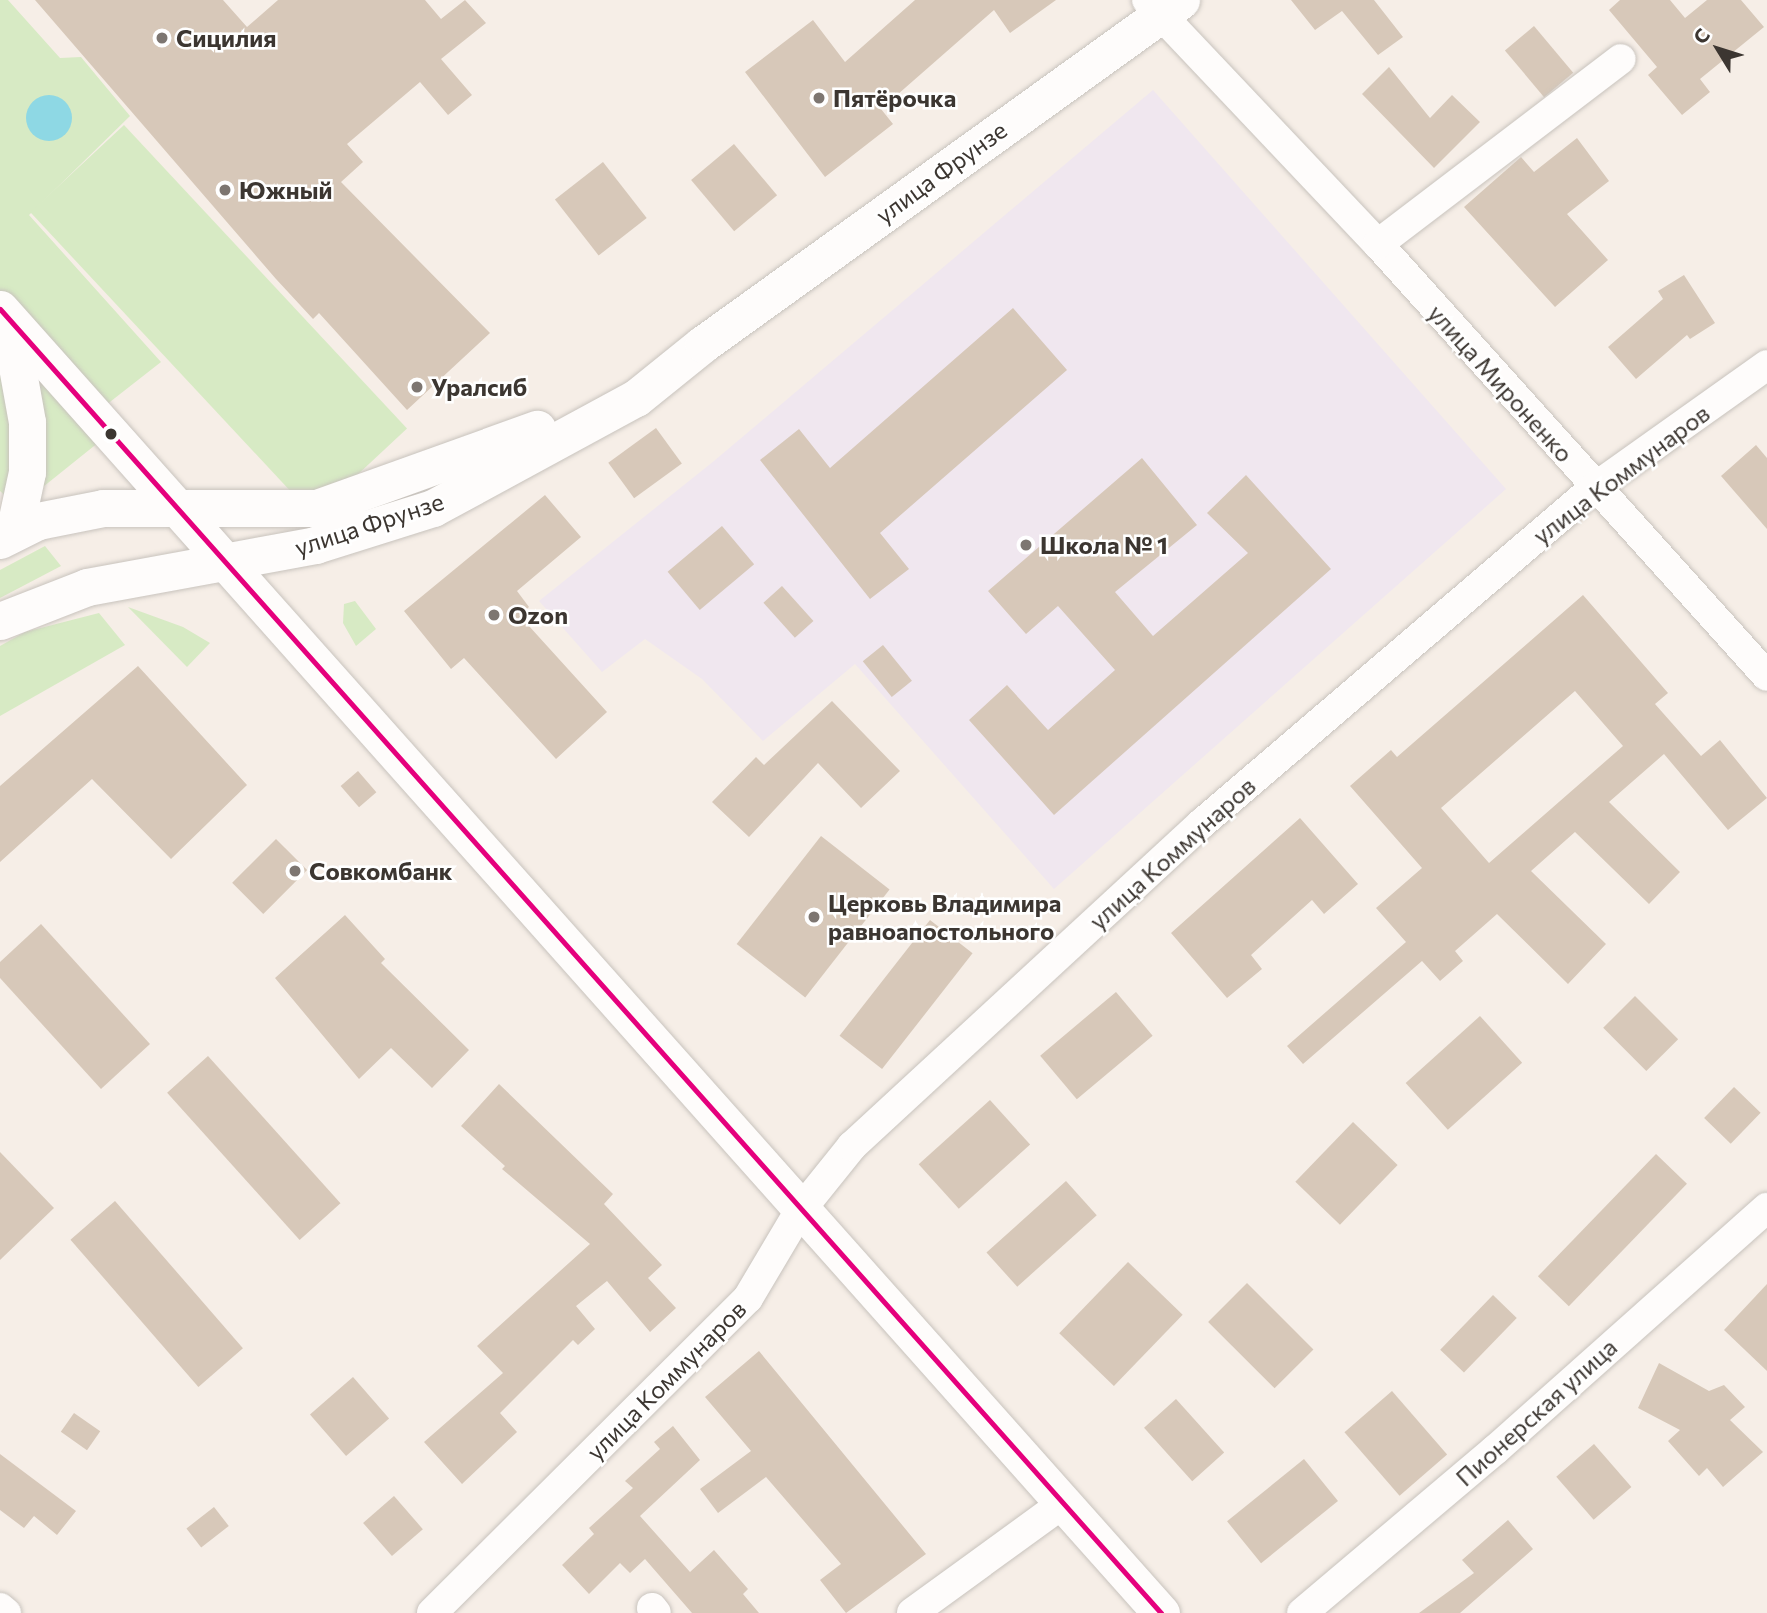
<!DOCTYPE html>
<html>
<head>
<meta charset="utf-8">
<style>
	body { margin:0 }
	#map { position:relative; width:1767px; height:1613px; overflow:hidden; background:#f6eee7; font-family:Commissioner,sans-serif }
	div>[style] { position:absolute }
	[style*='--x'] { left:calc(var(--x)*1px); top:calc(var(--y)*1px); width:calc(var(--w)*1px); rotate:calc(var(--a)*1deg) }
	.education>* { inset:0; background:#f0e7ef }
	.green>* { inset:0; background:#d7eac4; transform-origin:0 0 }
	.water>* { inset:0; background:#8ed8e4 }
	.round { border-radius:50% }
	.building>* { inset:0; background:#d7c8b9; transform-origin:0 0 }
	.roads { filter:drop-shadow(0 0 2px #c8c3bd) drop-shadow(0 0 2px #c8c3bd) }
	.minor>* { height:30px; margin:-15px; padding:0 15px; transform-origin:15px; border-radius:15px; background:#fefcfb }
	.major>* { height:37px; margin:-18.5px; padding:0 18.5px; transform-origin:18.5px; border-radius:18.5px; background:#fefcfb }
	.bus-1>* { height:5px; margin:-2.5px; padding:0 2.5px; transform-origin:2.5px; border-radius:2.5px; background:#e5007d }
	.dots>* { width:19px; height:19px; translate:-50% -50%; box-sizing:border-box; border:4px solid #fff; border-radius:50% }
	span { translate:-50% -50%; white-space:nowrap; text-align:center; line-height:1.15; -webkit-text-stroke:5px #fff; paint-order:stroke }
	.poi-label { font-size:24px; color:#3c3631; font-weight:700 }
	.left { translate:0 -50%; text-align:left }
	.street-label { font-size:24px; color:#3c3631 }
	.north { position:absolute; left:1683px; top:14px; width:70px; height:70px; -webkit-text-stroke:5px #fff; paint-order:stroke; rotate:308deg; font-size:19px; font-weight:700; line-height:28px; text-align:center; color:#3c3631 }
	.north::after { content:''; display:block; margin:auto; width:24px; height:32px; background:#3c3631; clip-path:polygon(50% 0,100% 100%,50% 72%,0 100%) }
</style>
</head>
<body>
<div id="map">
	<div class="education">
		<i style="clip-path:polygon(1153px 90px,1506px 489px,1054px 889px,855px 664px,763px 741px,702px 679px,645px 639px,602px 672px,539px 601px,714px 461px)"></i>
	</div>
	<div class="green">
		<i style="clip-path:polygon(0 0,8px 0,60px 58px,81px 57px,130px 116px,29px 215px,161px 362px,83px 423px,99px 442px,18px 507px,0 491px)"></i>
		<i style="left:124px;top:125px;width:415px;height:128px;rotate:47deg"></i>
		<i style="clip-path:polygon(45px 546px,61px 566px,0 598px,0 570px)"></i>
		<i style="clip-path:polygon(355px 601px,376px 629px,356px 646px,343px 623px,344px 604px)"></i>
		<i style="clip-path:polygon(128px 607px,183px 627px,210px 643px,187px 667px)"></i>
		<i style="clip-path:polygon(99px 613px,125px 645px,0 716px,0 646px,25px 632px)"></i>
	</div>
	<div class="water">
		<i class="round" style="left:26px;top:95px;width:46px;height:46px"></i>
	</div>
	<div class="building">
		<i style="clip-path:polygon(35px 0,223px 0,247px 27px,278px 0,425px 0,441px 19px,465px 0,486px 23px,441px 59px,472px 95px,448px 115px,420px 82px,347px 144px,363px 162px,341px 182px,490px 333px,407px 410px,319px 313px,313px 319px,276px 279px)"></i>
		<i style="clip-path:polygon(915px 0,1056px 0,1010px 33px,994px 10px,881px 109px,893px 124px,825px 177px,745px 72px,813px 20px,845px 62px)"></i>
		<i style="clip-path:polygon(1291px 0,1374px 0,1403px 37px,1378px 55px,1342px 11px,1315px 30px)"></i>
		<i style="clip-path:polygon(1620px 0,1670px 0,1685px 18px,1707px 0,1741px 0,1764px 27px,1700px 79px,1710px 92px,1682px 115px,1648px 75px,1657px 67px,1609px 10px)"></i>
		<i style="left:1534px;top:26px;width:61px;height:38px;rotate:50deg"></i>
		<i style="clip-path:polygon(1389px 67px,1430px 118px,1452px 95px,1480px 122px,1434px 168px,1362px 94px)"></i>
		<i style="clip-path:polygon(1577px 138px,1609px 181px,1567px 214px,1608px 260px,1555px 307px,1464px 207px,1521px 157px,1534px 172px)"></i>
		<i style="left:734px;top:144px;width:67px;height:56px;rotate:50deg"></i>
		<i style="left:603px;top:162px;width:71px;height:61px;rotate:52deg"></i>
		<i style="clip-path:polygon(1684px 275px,1715px 323px,1690px 339px,1687px 335px,1636px 379px,1608px 347px,1663px 299px,1658px 291px)"></i>
		<i style="clip-path:polygon(1013px 308px,1067px 370px,880px 533px,909px 569px,870px 599px,760px 460px,799px 429px,830px 468px)"></i>
		<i style="left:656px;top:428px;width:44px;height:59px;rotate:54deg"></i>
		<i style="clip-path:polygon(1756px 445px,1767px 458px,1767px 529px,1721px 476px)"></i>
		<i style="clip-path:polygon(1142px 458px,1197px 525px,1115px 592px,1153px 636px,1248px 553px,1207px 513px,1246px 475px,1331px 569px,1054px 815px,969px 720px,1007px 685px,1048px 730px,1115px 670px,1058px 606px,1026px 634px,988px 591px)"></i>
		<i style="clip-path:polygon(545px 495px,581px 537px,517px 591px,529px 607px,519px 615px,607px 712px,556px 759px,464px 658px,451px 669px,404px 611px)"></i>
		<i style="left:722px;top:526px;width:50px;height:71px;rotate:50deg"></i>
		<i style="left:782px;top:586px;width:47px;height:25px;rotate:48deg"></i>
		<i style="clip-path:polygon(evenodd,1583px 595px,1668px 693px,1655px 704px,1701px 756px,1720px 740px,1767px 798px,1728px 830px,1664px 754px,1609px 802px,1680px 872px,1649px 904px,1575px 832px,1531px 871px,1606px 944px,1568px 984px,1497px 914px,1455px 951px,1463px 961px,1440px 981px,1422px 961px,1303px 1064px,1287px 1046px,1406px 942px,1376px 908px,1422px 868px,1350px 786px,1391px 750px,1397px 757px,1583px 595px,1575px 691px,1623px 746px,1489px 863px,1441px 808px,1575px 691px)"></i>
		<i style="left:883px;top:645px;width:46px;height:26px;rotate:51deg"></i>
		<i style="clip-path:polygon(138px 666px,247px 785px,171px 859px,92px 779px,0 862px,0 786px)"></i>
		<i style="clip-path:polygon(832px 701px,900px 771px,861px 808px,818px 763px,749px 837px,712px 802px,756px 757px,764px 765px)"></i>
		<i style="left:358px;top:771px;width:28px;height:23px;rotate:49deg"></i>
		<i style="clip-path:polygon(1300px 818px,1358px 884px,1324px 914px,1312px 900px,1251px 955px,1262px 969px,1227px 998px,1171px 933px)"></i>
		<i style="left:821px;top:836px;width:87px;height:137px;rotate:38deg"></i>
		<i style="left:276px;top:839px;width:44px;height:62px;rotate:45deg"></i>
		<i style="clip-path:polygon(345px 915px,385px 959px,381px 963px,469px 1050px,432px 1088px,391px 1048px,359px 1079px,275px 978px)"></i>
		<i style="left:930px;top:920px;width:54px;height:147px;rotate:38deg"></i>
		<i style="clip-path:polygon(41px 924px,150px 1044px,101px 1089px,0 978px,0 962px)"></i>
		<i style="left:1116px;top:992px;width:57px;height:99px;rotate:50deg"></i>
		<i style="left:1635px;top:996px;width:61px;height:45px;rotate:45deg"></i>
		<i style="left:1480px;top:1016px;width:63px;height:100px;rotate:48deg"></i>
		<i style="left:208px;top:1056px;width:198px;height:55px;rotate:48deg"></i>
		<i style="clip-path:polygon(499px 1084px,613px 1194px,604px 1204px,662px 1265px,648px 1278px,676px 1308px,650px 1332px,607px 1281px,576px 1306px,595px 1329px,578px 1345px,573px 1340px,500px 1413px,517px 1432px,462px 1484px,424px 1442px,503px 1373px,477px 1346px,590px 1244px,502px 1169px,505px 1166px,461px 1126px)"></i>
		<i style="left:1734px;top:1087px;width:37px;height:43px;rotate:44deg"></i>
		<i style="left:990px;top:1100px;width:60px;height:96px;rotate:48deg"></i>
		<i style="left:1353px;top:1122px;width:62px;height:83px;rotate:44deg"></i>
		<i style="clip-path:polygon(0 1152px,54px 1208px,0 1260px)"></i>
		<i style="left:1656px;top:1154px;width:43px;height:170px;rotate:44deg"></i>
		<i style="left:1066px;top:1181px;width:46px;height:107px;rotate:48deg"></i>
		<i style="left:115px;top:1201px;width:195px;height:59px;rotate:49deg"></i>
		<i style="left:1128px;top:1262px;width:76px;height:99px;rotate:44deg"></i>
		<i style="left:1247px;top:1283px;width:94px;height:55px;rotate:45deg"></i>
		<i style="clip-path:polygon(1767px 1284px,1767px 1371px,1724px 1330px)"></i>
		<i style="left:1493px;top:1295px;width:33px;height:76px;rotate:44deg"></i>
		<i style="clip-path:polygon(759px 1351px,926px 1554px,846px 1613px,820px 1580px,841px 1564px,766px 1477px,718px 1513px,700px 1489px,751px 1451px,705px 1397px)"></i>
		<i style="clip-path:polygon(1659px 1363px,1709px 1391px,1724px 1385px,1745px 1407px,1730px 1420px,1763px 1452px,1723px 1487px,1707px 1468px,1699px 1476px,1668px 1441px,1680px 1430px,1638px 1408px)"></i>
		<i style="left:353px;top:1377px;width:55px;height:57px;rotate:49deg"></i>
		<i style="left:1392px;top:1391px;width:84px;height:63px;rotate:49deg"></i>
		<i style="left:1176px;top:1399px;width:72px;height:43px;rotate:48deg"></i>
		<i style="left:74px;top:1413px;width:32px;height:23px;rotate:35deg"></i>
		<i style="clip-path:polygon(673px 1426px,700px 1460px,640px 1516px,690px 1572px,714px 1550px,748px 1589px,743px 1594px,759px 1613px,692px 1613px,645px 1559px,630px 1573px,620px 1563px,589px 1594px,562px 1565px,594px 1534px,589px 1528px,633px 1488px,625px 1481px,660px 1449px,654px 1442px)"></i>
		<i style="left:1594px;top:1444px;width:57px;height:50px;rotate:49deg"></i>
		<i style="clip-path:polygon(0 1454px,76px 1511px,57px 1535px,34px 1516px,24px 1528px,0 1510px)"></i>
		<i style="left:1304px;top:1459px;width:54px;height:99px;rotate:51deg"></i>
		<i style="left:394px;top:1496px;width:44px;height:41px;rotate:49deg"></i>
		<i style="left:214px;top:1507px;width:24px;height:35px;rotate:52deg"></i>
		<i style="clip-path:polygon(1508px 1520px,1533px 1549px,1460px 1613px,1419px 1613px,1474px 1573px,1462px 1560px)"></i>
	</div>
	<div class="roads">
		<div class="minor">
			<i style="--x:1147;--y:0;--w:336;--a:46.6"></i>
			<i style="--x:1378;--y:244;--w:581;--a:48"></i>
			<i style="--x:1378;--y:244;--w:305;--a:-37.3"></i>
			<i style="--x:0;--y:1608;--w:8;--a:40"></i>
			<i style="--x:652;--y:1608;--w:6;--a:51"></i>
			<i style="--x:432;--y:1613;--w:446;--a:-44.9"></i>
			<i style="--x:748;--y:1298;--w:100;--a:-59.3"></i>
			<i style="--x:799;--y:1212;--w:85;--a:-51.2"></i>
			<i style="--x:852;--y:1146;--w:475;--a:-42.7"></i>
			<i style="--x:1201;--y:824;--w:517;--a:-40.53"></i>
			<i style="--x:1594;--y:488;--w:212;--a:-35.4"></i>
			<i style="--x:912;--y:1613;--w:185;--a:-36"></i>
			<i style="--x:1302;--y:1613;--w:253;--a:-40.2"></i>
			<i style="--x:1495;--y:1450;--w:364;--a:-41.7"></i>
		</div>
		<div class="major">
			<i style="--x:0;--y:309;--w:1746;--a:48.32"></i>
			<i style="--x:9;--y:322;--w:102;--a:79.8"></i>
			<i style="--x:27;--y:422;--w:50;--a:90"></i>
			<i style="--x:27;--y:472;--w:61;--a:102.2"></i>
			<i style="--x:0;--y:540;--w:42;--a:-26.6"></i>
			<i style="--x:38;--y:521;--w:66;--a:-11.3"></i>
			<i style="--x:103;--y:508;--w:214;--a:0"></i>
			<i style="--x:317;--y:508;--w:234;--a:-19.8"></i>
			<i style="--x:0;--y:621;--w:93;--a:-21.3"></i>
			<i style="--x:87;--y:587;--w:232;--a:-10.4"></i>
			<i style="--x:315;--y:545;--w:124;--a:-17.4"></i>
			<i style="--x:433;--y:508;--w:231;--a:-28.5"></i>
			<i style="--x:636;--y:398;--w:86;--a:-38.9"></i>
			<i style="--x:703;--y:344;--w:589;--a:-35.74"></i>
		</div>
	</div>
	<div class="bus-1">
		<i style="--x:0;--y:309;--w:1746;--a:48.32"></i>
	</div>
	<div class="dots">
		<i style="left:162px;top:38px;background:#7d7671"></i>
		<i style="left:819px;top:98px;background:#7d7671"></i>
		<i style="left:225px;top:190px;background:#7d7671"></i>
		<i style="left:417px;top:387px;background:#7d7671"></i>
		<i style="left:111px;top:434px;background:#3c3631"></i>
		<i style="left:1026px;top:545px;background:#7d7671"></i>
		<i style="left:494px;top:615px;background:#7d7671"></i>
		<i style="left:295px;top:871px;background:#7d7671"></i>
		<i style="left:814px;top:917px;background:#7d7671"></i>
	</div>
	<div class="poi-label">
		<span class="left" style="left:176px;top:38px">Сицилия</span>
		<span class="left" style="left:833px;top:98px">Пятёрочка</span>
		<span class="left" style="left:239px;top:190px">Южный</span>
		<span class="left" style="left:431px;top:387px">Уралсиб</span>
		<span class="left" style="left:1040px;top:545px">Школа № 1</span>
		<span class="left" style="left:508px;top:615px">Ozon</span>
		<span class="left" style="left:309px;top:871px">Совкомбанк</span>
		<span class="left" style="left:828px;top:917px">Церковь Владимира<br>равноапостольного</span>
	</div>
	<div class="street-label">
		<span style="left:941px;top:172px;rotate:-36deg">улица Фрунзе</span>
		<span style="left:1501px;top:383px;rotate:48deg">улица Мироненко</span>
		<span style="left:1621px;top:474px;rotate:-37deg">улица Коммунаров</span>
		<span style="left:369px;top:524px;rotate:-18deg">улица Фрунзе</span>
		<span style="left:1172px;top:853px;rotate:-42deg">улица Коммунаров</span>
		<span style="left:666px;top:1380px;rotate:-45deg">улица Коммунаров</span>
		<span style="left:1536px;top:1412px;rotate:-42deg">Пионерская улица</span>
	</div>
	<div class="north">С</div>
</div>
</body>
</html>
